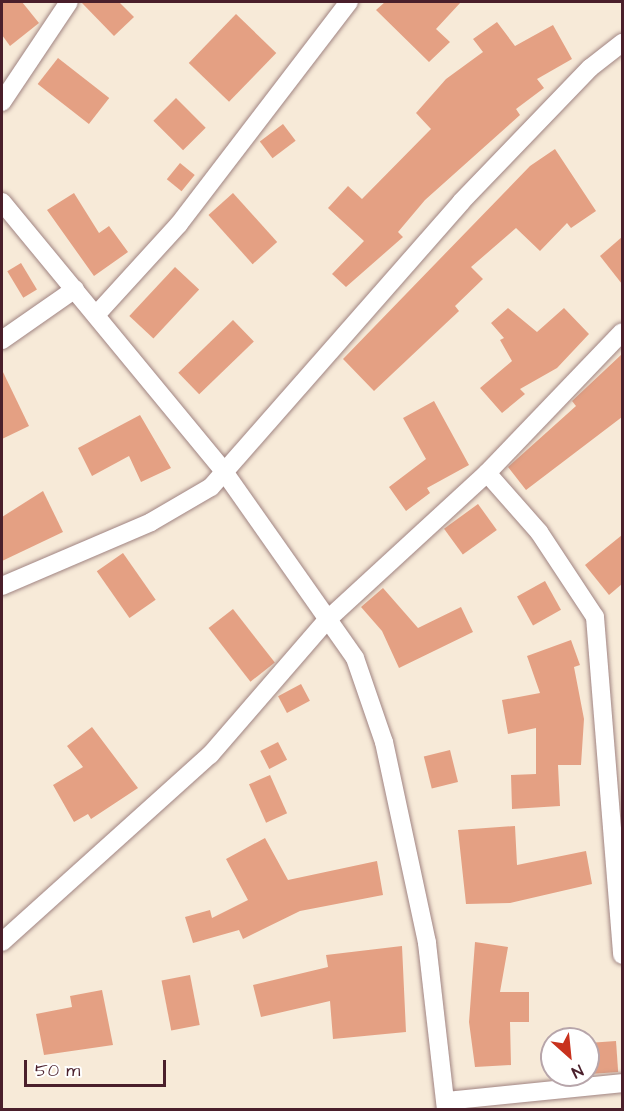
<!DOCTYPE html>
<html>
<head>
<meta charset="utf-8">
<style>
	body { margin:0 }
	#map { position:relative; width:624px; height:1111px; overflow:hidden; background:#f7ead8; font-family:"Architects Daughter",sans-serif }
	div>[style] { position:absolute }
	[style*='--x'] { left:calc(var(--x)*1px); top:calc(var(--y)*1px); width:calc(var(--w)*1px); rotate:calc(var(--a)*1deg) }
	.building>* { inset:0; background:#e4a083; transform-origin:0 0 }
	.roads { filter:drop-shadow(0 0 2px #a08482) drop-shadow(0 0 2px #a08482) }
	.minor>* { height:18px; margin:-9px; padding:0 9px; transform-origin:9px; border-radius:9px; background:#fff }
	span { translate:-50% -50%; white-space:nowrap; text-align:center; line-height:1.15; -webkit-text-stroke:4.5px #fff; paint-order:stroke }
	.frame { position:absolute; inset:0; border:3px solid #4a1f2b; pointer-events:none }
	.north { position:absolute; left:540px; top:1027px; width:60px; height:60px; box-sizing:border-box; background:#fff; border:2px solid #b7a5aa; border-radius:50%; rotate:153deg; font-size:16px; font-weight:700; line-height:24px; text-align:center; color:#4a1f2b }
	.north::after { content:''; display:block; margin:auto; width:21px; height:27px; background:#c8321e; clip-path:polygon(50% 0,100% 100%,50% 72%,0 100%) }
	.scale { position:absolute; left:24px; top:1060px; width:142px; height:27px; box-sizing:border-box; border:3px solid #4a1f2b; border-top:0; padding-left:8px; font-size:18px; line-height:21px; white-space:nowrap; color:#4a1f2b; -webkit-text-stroke:4px #fff; paint-order:stroke }
</style>
</head>
<body>
<div id="map">
	<div class="building">
		<i style="clip-path:polygon(2px 2px,22px 2px,39px 23px,10px 46px,2px 35px)"></i>
		<i style="clip-path:polygon(81px 2px,119px 2px,134px 17px,114px 36px)"></i>
		<i style="clip-path:polygon(385px 2px,461px 2px,436px 29px,450px 42px,429px 62px,376px 10px)"></i>
		<i style="left:236px;top:14px;width:56px;height:68px;rotate:44deg"></i>
		<i style="clip-path:polygon(497px 22px,515px 46px,553px 25px,572px 59px,537px 79px,544px 88px,516px 109px,520px 115px,425px 200px,398px 232px,403px 237px,346px 287px,332px 274px,364px 241px,328px 208px,348px 186px,362px 199px,431px 129px,416px 113px,446px 79px,483px 52px,473px 39px)"></i>
		<i style="left:58px;top:58px;width:65px;height:33px;rotate:38deg"></i>
		<i style="left:176px;top:98px;width:42px;height:32px;rotate:45deg"></i>
		<i style="left:283px;top:124px;width:21px;height:29px;rotate:53deg"></i>
		<i style="clip-path:polygon(555px 149px,596px 211px,571px 228px,567px 223px,540px 251px,516px 228px,471px 267px,483px 279px,455px 306px,459px 311px,374px 391px,343px 359px,530px 166px)"></i>
		<i style="left:180px;top:163px;width:19px;height:21px;rotate:39deg"></i>
		<i style="clip-path:polygon(74px 193px,99px 233px,109px 226px,128px 252px,94px 276px,47px 210px)"></i>
		<i style="left:233px;top:193px;width:66px;height:33px;rotate:48deg"></i>
		<i style="clip-path:polygon(622px 237px,622px 284px,600px 256px)"></i>
		<i style="left:21px;top:263px;width:31px;height:16px;rotate:59deg"></i>
		<i style="left:175px;top:267px;width:33px;height:67px;rotate:43deg"></i>
		<i style="clip-path:polygon(508px 308px,537px 332px,564px 308px,589px 334px,557px 368px,520px 389px,525px 394px,502px 413px,480px 388px,512px 361px,500px 340px,504px 338px,491px 323px)"></i>
		<i style="left:233px;top:320px;width:30px;height:76px;rotate:46deg"></i>
		<i style="clip-path:polygon(622px 354px,622px 417px,526px 490px,508px 467px,576px 406px,572px 401px)"></i>
		<i style="clip-path:polygon(2px 370px,29px 426px,2px 439px)"></i>
		<i style="clip-path:polygon(434px 401px,469px 465px,427px 488px,430px 493px,406px 511px,389px 487px,426px 459px,403px 418px)"></i>
		<i style="clip-path:polygon(140px 415px,171px 468px,141px 482px,129px 456px,92px 476px,78px 448px)"></i>
		<i style="clip-path:polygon(43px 491px,63px 532px,2px 561px,2px 517px)"></i>
		<i style="left:478px;top:504px;width:32px;height:42px;rotate:54deg"></i>
		<i style="clip-path:polygon(622px 535px,622px 584px,609px 595px,585px 565px)"></i>
		<i style="left:123px;top:553px;width:57px;height:32px;rotate:55deg"></i>
		<i style="left:545px;top:581px;width:33px;height:32px;rotate:61deg"></i>
		<i style="clip-path:polygon(383px 588px,418px 628px,461px 607px,473px 632px,399px 668px,382px 631px,361px 607px)"></i>
		<i style="left:233px;top:609px;width:68px;height:31px;rotate:52deg"></i>
		<i style="clip-path:polygon(571px 640px,580px 665px,574px 667px,584px 719px,581px 765px,558px 765px,560px 806px,512px 809px,511px 775px,536px 774px,536px 728px,508px 734px,502px 700px,540px 693px,527px 656px)"></i>
		<i style="left:301px;top:684px;width:19px;height:26px;rotate:62deg"></i>
		<i style="clip-path:polygon(92px 727px,138px 788px,91px 819px,88px 814px,74px 822px,53px 785px,83px 767px,67px 746px)"></i>
		<i style="left:278px;top:742px;width:20px;height:20px;rotate:63deg"></i>
		<i style="left:450px;top:750px;width:33px;height:27px;rotate:76deg"></i>
		<i style="left:270px;top:775px;width:42px;height:23px;rotate:66deg"></i>
		<i style="clip-path:polygon(515px 826px,517px 865px,586px 851px,592px 884px,510px 903px,466px 904px,458px 830px)"></i>
		<i style="clip-path:polygon(265px 838px,288px 880px,377px 861px,383px 895px,300px 911px,243px 939px,239px 930px,193px 943px,185px 917px,210px 910px,212px 918px,248px 900px,226px 859px)"></i>
		<i style="clip-path:polygon(475px 942px,508px 947px,500px 992px,529px 992px,529px 1022px,510px 1022px,511px 1065px,475px 1067px,469px 1022px)"></i>
		<i style="clip-path:polygon(402px 946px,406px 1032px,333px 1039px,330px 1001px,261px 1017px,253px 985px,328px 967px,326px 955px)"></i>
		<i style="left:190px;top:975px;width:51px;height:29px;rotate:79deg"></i>
		<i style="clip-path:polygon(102px 990px,113px 1045px,44px 1055px,36px 1014px,72px 1007px,70px 996px)"></i>
		<i style="left:616px;top:1041px;width:31px;height:28px;rotate:86deg"></i>
	</div>
	<div class="roads">
		<div class="minor">
			<i style="--x:2;--y:102;--w:120;--a:-56.2"></i>
			<i style="--x:2;--y:202;--w:351;--a:50.5"></i>
			<i style="--x:225;--y:473;--w:226;--a:54.9"></i>
			<i style="--x:355;--y:658;--w:89;--a:71"></i>
			<i style="--x:384;--y:742;--w:206;--a:77.9"></i>
			<i style="--x:427;--y:943;--w:168;--a:83.5"></i>
			<i style="--x:96;--y:315;--w:123;--a:-47.6"></i>
			<i style="--x:179;--y:224;--w:280;--a:-52.6"></i>
			<i style="--x:2;--y:340;--w:89;--a:-34.9"></i>
			<i style="--x:487;--y:473;--w:79;--a:48.6"></i>
			<i style="--x:539;--y:532;--w:102;--a:56.6"></i>
			<i style="--x:595;--y:617;--w:339;--a:85.4"></i>
			<i style="--x:2;--y:586;--w:162;--a:-23.2"></i>
			<i style="--x:151;--y:522;--w:69;--a:-30.3"></i>
			<i style="--x:211;--y:487;--w:379;--a:-48.7"></i>
			<i style="--x:461;--y:202;--w:186;--a:-46.1"></i>
			<i style="--x:590;--y:68;--w:41;--a:-38"></i>
			<i style="--x:2;--y:942;--w:280;--a:-42"></i>
			<i style="--x:210;--y:755;--w:179;--a:-49.1"></i>
			<i style="--x:327;--y:620;--w:217;--a:-42.6"></i>
			<i style="--x:487;--y:473;--w:195;--a:-46.2"></i>
			<i style="--x:446;--y:1101;--w:177;--a:-5.8"></i>
		</div>
	</div>
	<div class="frame"></div>
	<div class="north">N</div>
	<div class="scale">50 m</div>
</div>
</body>
</html>
